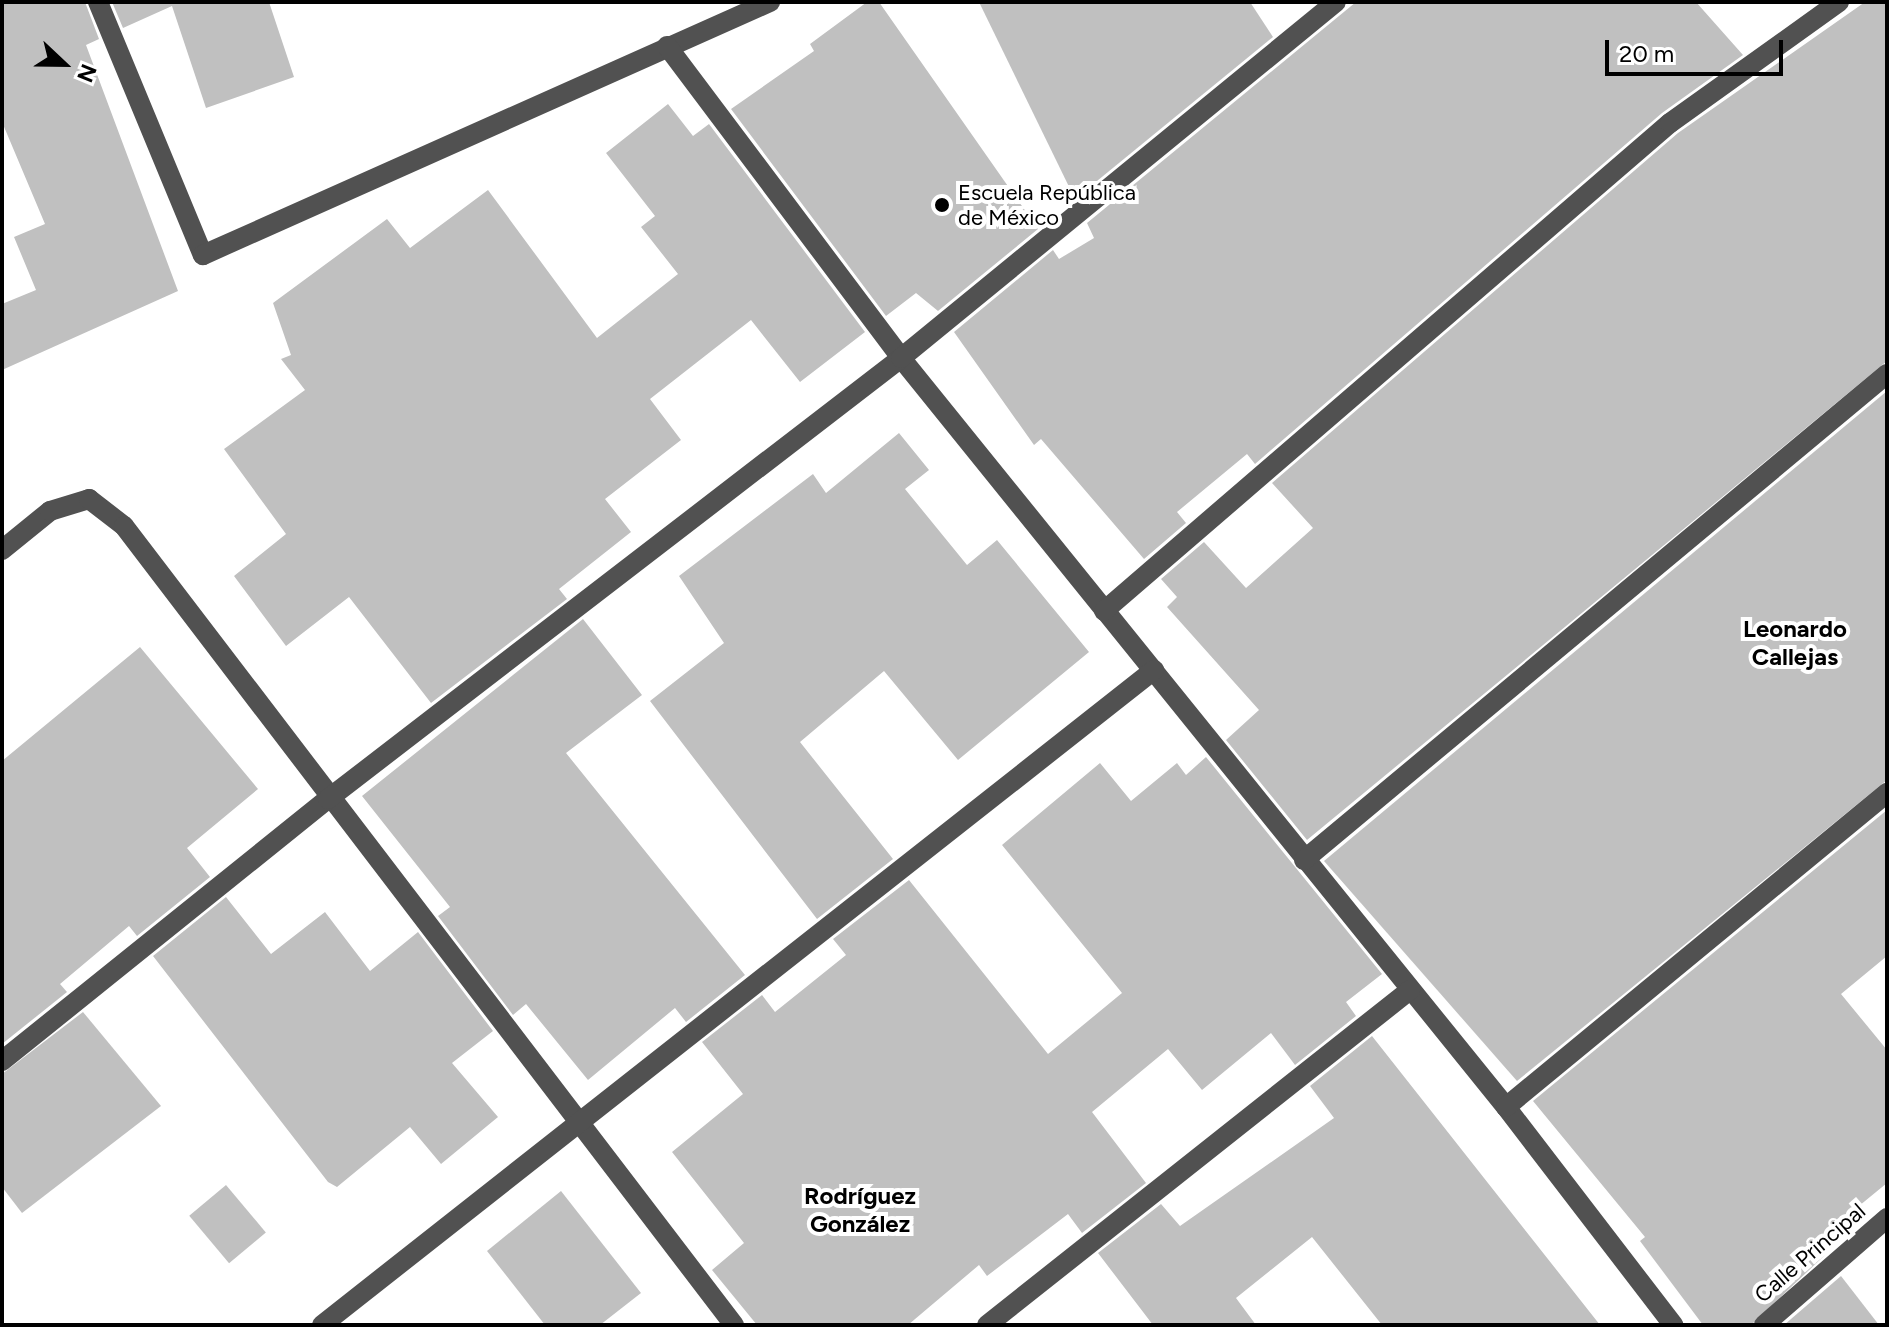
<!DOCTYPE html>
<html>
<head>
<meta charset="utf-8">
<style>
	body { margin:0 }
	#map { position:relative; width:1889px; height:1327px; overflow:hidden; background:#fff; font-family:Figtree,sans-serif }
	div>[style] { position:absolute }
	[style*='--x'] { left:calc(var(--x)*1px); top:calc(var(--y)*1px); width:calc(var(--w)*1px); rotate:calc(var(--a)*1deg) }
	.building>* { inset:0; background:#c0c0c0; transform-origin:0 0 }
	.minor>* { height:20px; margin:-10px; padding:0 10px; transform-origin:10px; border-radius:10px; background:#515151 }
	.dots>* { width:22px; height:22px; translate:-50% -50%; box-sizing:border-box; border:4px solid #fff; border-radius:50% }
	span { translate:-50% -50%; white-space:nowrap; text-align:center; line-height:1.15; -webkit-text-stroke:8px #fff; paint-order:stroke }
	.poi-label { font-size:22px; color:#000 }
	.left { translate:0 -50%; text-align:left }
	.street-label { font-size:22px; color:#000 }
	.neighbourhood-label { font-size:24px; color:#000; font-weight:700 }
	.frame { position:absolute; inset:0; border:4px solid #000; pointer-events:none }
	.north { position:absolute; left:24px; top:24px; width:80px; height:80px; -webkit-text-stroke:6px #fff; paint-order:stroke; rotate:112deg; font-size:22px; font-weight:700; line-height:32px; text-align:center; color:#000 }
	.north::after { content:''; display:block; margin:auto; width:28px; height:36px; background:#000; clip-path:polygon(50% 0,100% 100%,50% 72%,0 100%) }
	.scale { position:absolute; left:1605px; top:40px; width:178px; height:36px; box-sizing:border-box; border:4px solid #000; border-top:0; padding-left:10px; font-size:24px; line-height:28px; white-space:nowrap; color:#000; -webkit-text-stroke:6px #fff; paint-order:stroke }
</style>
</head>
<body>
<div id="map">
	<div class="building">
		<i style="clip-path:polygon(2px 2px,85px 2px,99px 39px,86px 45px,178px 291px,2px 370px,2px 304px,36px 290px,14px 237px,45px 224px,2px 122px)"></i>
		<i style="clip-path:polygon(112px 2px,269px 2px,294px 77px,206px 108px,172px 6px,123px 28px)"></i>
		<i style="clip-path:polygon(867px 2px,879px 2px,1038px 229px,938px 311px,916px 293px,886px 316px,731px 109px,814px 51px,810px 44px)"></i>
		<i style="clip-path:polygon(979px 2px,1250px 2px,1273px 37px,1075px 199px)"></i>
		<i style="clip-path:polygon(1356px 2px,1696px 2px,1743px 55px,1662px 113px,1255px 464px,1247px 454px,1177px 512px,1186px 523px,1144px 559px,1041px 439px,1034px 445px,954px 332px,1053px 250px,1059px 259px,1094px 238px,1087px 223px)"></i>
		<i style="clip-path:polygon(1865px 2px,1887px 2px,1887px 361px,1307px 840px,1226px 740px,1259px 710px,1167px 607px,1177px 597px,1161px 579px,1204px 542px,1246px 588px,1313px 528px,1272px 483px,1678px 133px)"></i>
		<i style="clip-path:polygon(668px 104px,693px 136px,709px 124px,865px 332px,800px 382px,751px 320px,650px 399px,681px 440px,605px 499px,631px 532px,559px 589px,567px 599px,431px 703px,349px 597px,286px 646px,234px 576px,286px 534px,224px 449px,305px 390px,281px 359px,291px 355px,273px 303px,387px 219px,410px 248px,488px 190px,597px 338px,678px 274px,641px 227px,655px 216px,606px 153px)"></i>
		<i style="clip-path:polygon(1887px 391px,1887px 780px,1517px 1081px,1324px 861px)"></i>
		<i style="clip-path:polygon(899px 433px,929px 470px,905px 489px,967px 565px,997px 540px,1089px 652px,958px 760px,884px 671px,800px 742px,893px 859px,817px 919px,650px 701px,724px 643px,679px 576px,813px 474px,826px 493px)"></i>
		<i style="clip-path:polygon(583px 619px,642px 695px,566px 753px,745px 975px,686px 1022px,675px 1008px,588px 1080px,526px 1004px,513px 1015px,438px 916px,450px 907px,362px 796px)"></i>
		<i style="clip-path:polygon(140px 647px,258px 789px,187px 848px,210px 877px,137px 936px,129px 926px,60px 984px,67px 992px,2px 1044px,2px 761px)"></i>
		<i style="clip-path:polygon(1206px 757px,1382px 974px,1346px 1002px,1356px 1016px,1295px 1065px,1271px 1033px,1202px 1090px,1168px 1049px,1092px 1112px,1146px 1183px,1082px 1233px,1068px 1214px,987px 1276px,979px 1265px,908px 1325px,757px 1325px,712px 1270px,744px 1243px,672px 1152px,743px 1094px,702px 1042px,762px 995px,775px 1012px,846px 955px,833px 939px,909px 880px,1048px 1054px,1122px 993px,1002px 845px,1100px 763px,1131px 801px,1177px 763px,1186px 775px)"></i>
		<i style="clip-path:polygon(1887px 810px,1887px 956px,1841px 994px,1887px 1050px,1887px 1183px,1815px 1242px,1825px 1255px,1751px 1325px,1703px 1325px,1640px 1241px,1645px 1237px,1533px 1101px)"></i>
		<i style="clip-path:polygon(226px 897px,271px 954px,325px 912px,370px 971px,418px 932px,493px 1031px,452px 1063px,498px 1117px,441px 1164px,410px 1127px,337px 1187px,328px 1182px,153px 956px)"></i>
		<i style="clip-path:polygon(83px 1012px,161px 1106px,22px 1213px,2px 1187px,2px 1074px)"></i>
		<i style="clip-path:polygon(1372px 1036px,1600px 1325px,1382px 1325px,1312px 1237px,1236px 1298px,1256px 1325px,1153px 1325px,1098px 1253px,1161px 1204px,1180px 1226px,1334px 1118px,1310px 1086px)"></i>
		<i style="left:226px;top:1185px;width:62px;height:48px;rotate:50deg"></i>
		<i style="clip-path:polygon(561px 1191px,641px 1293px,600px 1325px,545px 1325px,487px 1251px)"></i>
		<i style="clip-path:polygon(1841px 1276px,1879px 1325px,1784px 1325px)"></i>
	</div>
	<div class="minor">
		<i style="--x:98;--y:2;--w:274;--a:67.5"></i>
		<i style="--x:203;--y:255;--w:621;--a:-24.05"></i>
		<i style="--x:667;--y:46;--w:390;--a:53.1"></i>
		<i style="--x:901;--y:358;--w:963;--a:51.07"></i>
		<i style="--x:1506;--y:1107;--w:275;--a:52.5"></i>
		<i style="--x:2;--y:550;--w:62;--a:-39.1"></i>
		<i style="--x:50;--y:511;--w:41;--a:-17.1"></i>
		<i style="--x:89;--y:499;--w:44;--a:37.6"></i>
		<i style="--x:124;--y:526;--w:1005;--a:52.64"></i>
		<i style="--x:1104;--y:611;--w:747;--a:-40.77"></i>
		<i style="--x:1670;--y:123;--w:208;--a:-35.6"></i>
		<i style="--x:1304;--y:860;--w:759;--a:-39.82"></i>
		<i style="--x:2;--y:1061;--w:418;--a:-38.8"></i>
		<i style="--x:328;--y:799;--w:723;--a:-37.58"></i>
		<i style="--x:901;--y:358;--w:562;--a:-39.3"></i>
		<i style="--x:1506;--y:1107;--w:494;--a:-39.5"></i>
		<i style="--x:322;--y:1325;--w:1059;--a:-38.21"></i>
		<i style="--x:987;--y:1325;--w:540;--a:-38.38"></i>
		<i style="--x:1764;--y:1325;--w:163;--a:-41"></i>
	</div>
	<div class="dots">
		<i style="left:942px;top:205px;background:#000"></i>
	</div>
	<div class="poi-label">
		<span class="left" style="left:958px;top:205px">Escuela República<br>de México</span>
	</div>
	<div class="street-label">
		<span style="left:1810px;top:1253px;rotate:-41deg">Calle Principal</span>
	</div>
	<div class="neighbourhood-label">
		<span style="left:1795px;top:643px">Leonardo<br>Callejas</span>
		<span style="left:860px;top:1210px">Rodríguez<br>González</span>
	</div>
	<div class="frame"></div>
	<div class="north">N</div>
	<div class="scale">20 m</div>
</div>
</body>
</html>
